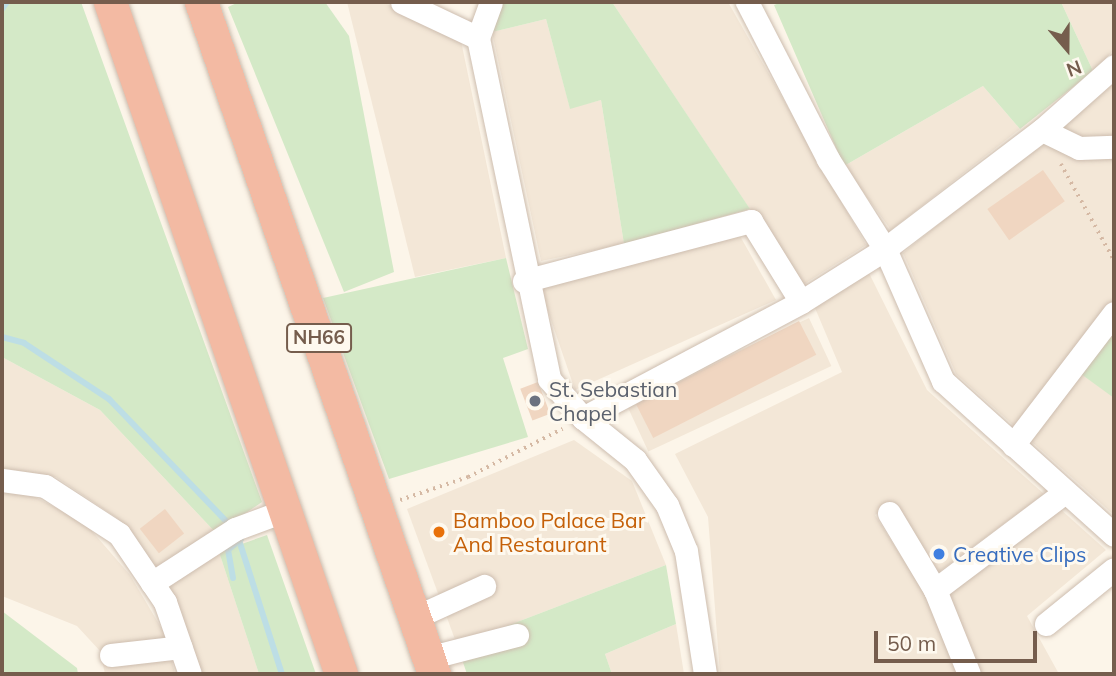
<!DOCTYPE html>
<html>
<head>
<meta charset="utf-8">
<style>
	body { margin:0 }
	#map { position:relative; width:1116px; height:676px; overflow:hidden; background:#fcf5e9; font-family:Mulish,sans-serif }
	div>[style] { position:absolute }
	[style*='--x'] { left:calc(var(--x)*1px); top:calc(var(--y)*1px); width:calc(var(--w)*1px); rotate:calc(var(--a)*1deg) }
	.residential>* { inset:0; background:#f3e7d7; transform-origin:0 0 }
	.green>* { inset:0; background:#d4e9c7 }
	.stream>* { height:6px; margin:-3px; padding:0 3px; transform-origin:3px; border-radius:3px; background:#bddee5 }
	.building>* { inset:0; background:#f0d6c1; transform-origin:0 0 }
	.path>* { height:3.5px; margin-top:-1.75px; transform-origin:0; background:repeating-linear-gradient(90deg,#d5b9a4 0 2px,transparent 0 7px) }
	.roads { filter:drop-shadow(0 0 2px #cdbdaf) drop-shadow(0 0 2px #cdbdaf) }
	.minor>* { height:23px; margin:-11.5px; padding:0 11.5px; transform-origin:11.5px; border-radius:11.5px; background:#fff }
	.highway>* { height:33px; margin:-16.5px; padding:0 16.5px; transform-origin:16.5px; border-radius:16.5px; background:#f3baa3 }
	.dots>* { width:19px; height:19px; translate:-50% -50%; box-sizing:border-box; border:4px solid #fef9ef; border-radius:50% }
	span { translate:-50% -50%; white-space:nowrap; text-align:center; line-height:1.15; -webkit-text-stroke:6px #fef9ef; paint-order:stroke }
	.shield-label span { padding:2px 5px; background:#fef9ef; border:2px solid; border-radius:5px; -webkit-text-stroke-width:0 }
	.shield-label { font-size:19px; color:#755d4d; font-weight:700 }
	.worship-label { font-size:21px; color:#5b616d }
	.left { translate:0 -50%; text-align:left }
	.food-label { font-size:21px; color:#c56008 }
	.shop-label { font-size:21px; color:#366cbe }
	.frame { position:absolute; inset:0; border:4px solid #755d4d; pointer-events:none }
	.north { position:absolute; left:1032px; top:14px; width:70px; height:70px; -webkit-text-stroke:5px #fef9ef; paint-order:stroke; rotate:160deg; font-size:19px; font-weight:700; line-height:28px; text-align:center; color:#755d4d }
	.north::after { content:''; display:block; margin:auto; width:24px; height:32px; background:#755d4d; clip-path:polygon(50% 0,100% 100%,50% 72%,0 100%) }
	.scale { position:absolute; left:874px; top:631px; width:163px; height:32px; box-sizing:border-box; border:4px solid #755d4d; border-top:0; padding-left:9px; font-size:21px; line-height:24px; white-space:nowrap; color:#755d4d; -webkit-text-stroke:5px #fef9ef; paint-order:stroke }
</style>
</head>
<body>
<div id="map">
	<div class="residential">
		<i style="clip-path:polygon(347px 2px,383px 2px,461px 41px,506px 258px,415px 277px)"></i>
		<i style="clip-path:polygon(612px 2px,728px 2px,866px 245px,801px 286px)"></i>
		<i style="clip-path:polygon(1061px 2px,1114px 2px,1114px 50px,1093px 71px)"></i>
		<i style="clip-path:polygon(546px 19px,570px 108px,601px 100px,624px 244px,541px 261px,492px 32px)"></i>
		<i style="clip-path:polygon(1114px 82px,1114px 515px,956px 374px,903px 253px)"></i>
		<i style="clip-path:polygon(983px 86px,1020px 129px,891px 230px,844px 166px)"></i>
		<i style="clip-path:polygon(740px 236px,776px 300px,575px 390px,538px 282px)"></i>
		<i style="clip-path:polygon(867px 269px,927px 390px,1044px 494px,936px 574px,894px 503px,875px 515px,928px 599px,958px 674px,720px 674px,708px 517px,675px 454px,842px 372px,815px 308px)"></i>
		<i style="left:809px;top:318px;width:53px;height:202px;rotate:65deg"></i>
		<i style="clip-path:polygon(2px 357px,100px 410px,216px 533px,158px 570px,117px 518px,56px 477px,2px 468px)"></i>
		<i style="clip-path:polygon(574px 440px,632px 481px,666px 565px,457px 645px,407px 509px)"></i>
		<i style="clip-path:polygon(2px 490px,25px 492px,84px 522px,130px 575px,166px 636px,175px 674px,105px 674px,100px 651px,77px 626px,2px 596px)"></i>
		<i style="clip-path:polygon(1059px 508px,1106px 550px,1027px 616px,1059px 674px,977px 674px,945px 592px)"></i>
		<i style="clip-path:polygon(219px 552px,259px 674px,202px 674px,169px 584px)"></i>
		<i style="clip-path:polygon(676px 624px,684px 674px,612px 674px,605px 654px)"></i>
	</div>
	<div class="green">
		<i style="clip-path:polygon(2px 2px,81px 2px,262px 502px,216px 533px,100px 410px,2px 357px)"></i>
		<i style="clip-path:polygon(239px 2px,325px 2px,349px 36px,394px 272px,344px 292px,228px 7px)"></i>
		<i style="clip-path:polygon(501px 2px,612px 2px,750px 209px,624px 244px,601px 100px,570px 109px,546px 19px,492px 32px)"></i>
		<i style="clip-path:polygon(782px 2px,1061px 2px,1093px 71px,1020px 129px,983px 86px,844px 166px,774px 5px)"></i>
		<i style="clip-path:polygon(506px 258px,528px 349px,503px 358px,528px 437px,389px 479px,323px 298px)"></i>
		<i style="clip-path:polygon(1114px 331px,1114px 398px,1081px 374px)"></i>
		<i style="clip-path:polygon(267px 535px,316px 674px,259px 674px,219px 552px)"></i>
		<i style="clip-path:polygon(666px 565px,676px 624px,605px 654px,612px 674px,467px 674px,457px 645px)"></i>
		<i style="clip-path:polygon(2px 611px,77px 668px,78px 674px,2px 674px)"></i>
	</div>
	<div class="stream">
		<i style="--x:2;--y:9;--w:9;--a:-54"></i>
		<i style="--x:2;--y:337;--w:23;--a:15"></i>
		<i style="--x:24;--y:343;--w:102;--a:33.4"></i>
		<i style="--x:109;--y:399;--w:175;--a:46.2"></i>
		<i style="--x:237;--y:534;--w:147;--a:72.2"></i>
		<i style="--x:233;--y:578;--w:28;--a:-100"></i>
		<i style="--x:228;--y:550;--w:17;--a:-40"></i>
	</div>
	<div class="building">
		<i style="left:1043px;top:170px;width:38px;height:68px;rotate:55deg"></i>
		<i style="left:799px;top:321px;width:38px;height:183px;rotate:63deg"></i>
		<i style="left:538px;top:382px;width:34px;height:19px;rotate:69deg"></i>
		<i style="left:165px;top:509px;width:31px;height:32px;rotate:52deg"></i>
	</div>
	<div class="path">
		<i style="--x:1061;--y:164;--w:110;--a:61.1"></i>
		<i style="--x:400;--y:500;--w:72;--a:-18.7"></i>
		<i style="--x:468;--y:477;--w:106;--a:-27.1"></i>
	</div>
	<div class="roads">
		<div class="minor">
			<i style="--x:402;--y:2;--w:84;--a:25.3"></i>
			<i style="--x:491;--y:2;--w:38;--a:110"></i>
			<i style="--x:478;--y:38;--w:348;--a:78.2"></i>
			<i style="--x:549;--y:379;--w:52;--a:48.9"></i>
			<i style="--x:583;--y:418;--w:67;--a:38.9"></i>
			<i style="--x:635;--y:460;--w:55;--a:54.6"></i>
			<i style="--x:667;--y:505;--w:50;--a:67.6"></i>
			<i style="--x:686;--y:551;--w:124;--a:81.2"></i>
			<i style="--x:747;--y:2;--w:177;--a:62.7"></i>
			<i style="--x:828;--y:159;--w:107;--a:57.7"></i>
			<i style="--x:885;--y:249;--w:144;--a:66.3"></i>
			<i style="--x:943;--y:381;--w:230;--a:42"></i>
			<i style="--x:1042;--y:130;--w:41;--a:25.9"></i>
			<i style="--x:1079;--y:148;--w:35;--a:-2"></i>
			<i style="--x:524;--y:281;--w:235;--a:-14.8"></i>
			<i style="--x:751;--y:221;--w:95;--a:58.3"></i>
			<i style="--x:583;--y:418;--w:247;--a:-28"></i>
			<i style="--x:801;--y:302;--w:99;--a:-32.2"></i>
			<i style="--x:885;--y:249;--w:197;--a:-37.2"></i>
			<i style="--x:1042;--y:130;--w:96;--a:-41.6"></i>
			<i style="--x:1013;--y:445;--w:166;--a:-52.6"></i>
			<i style="--x:2;--y:480;--w:43;--a:7.9"></i>
			<i style="--x:45;--y:486;--w:88;--a:33"></i>
			<i style="--x:119;--y:534;--w:82;--a:55.9"></i>
			<i style="--x:165;--y:602;--w:76;--a:70.9"></i>
			<i style="--x:889;--y:513;--w:90;--a:59.1"></i>
			<i style="--x:152;--y:583;--w:99;--a:-33"></i>
			<i style="--x:235;--y:529;--w:54;--a:-20.4"></i>
			<i style="--x:416;--y:617;--w:75;--a:-24.5"></i>
			<i style="--x:1046;--y:624;--w:87;--a:-39"></i>
			<i style="--x:111;--y:655;--w:70;--a:-6.5"></i>
			<i style="--x:428;--y:658;--w:92;--a:-14.5"></i>
			<i style="--x:969;--y:674;--w:91;--a:-112"></i>
			<i style="--x:935;--y:590;--w:163;--a:-37"></i>
		</div>
		<div class="highway">
			<i style="--x:110;--y:2;--w:711;--a:71.03"></i>
			<i style="--x:201;--y:2;--w:711;--a:70.88"></i>
		</div>
	</div>
	<div class="dots">
		<i style="left:535px;top:401px;background:#6b7280"></i>
		<i style="left:439px;top:532px;background:#e8710a"></i>
		<i style="left:939px;top:554px;background:#3f7fe0"></i>
	</div>
	<div class="shield-label">
		<span style="left:319px;top:338px">NH66</span>
	</div>
	<div class="worship-label">
		<span class="left" style="left:549px;top:401px">St. Sebastian<br>Chapel</span>
	</div>
	<div class="food-label">
		<span class="left" style="left:453px;top:532px">Bamboo Palace Bar<br>And Restaurant</span>
	</div>
	<div class="shop-label">
		<span class="left" style="left:953px;top:554px">Creative Clips</span>
	</div>
	<div class="frame"></div>
	<div class="north">N</div>
	<div class="scale">50 m</div>
</div>
</body>
</html>
